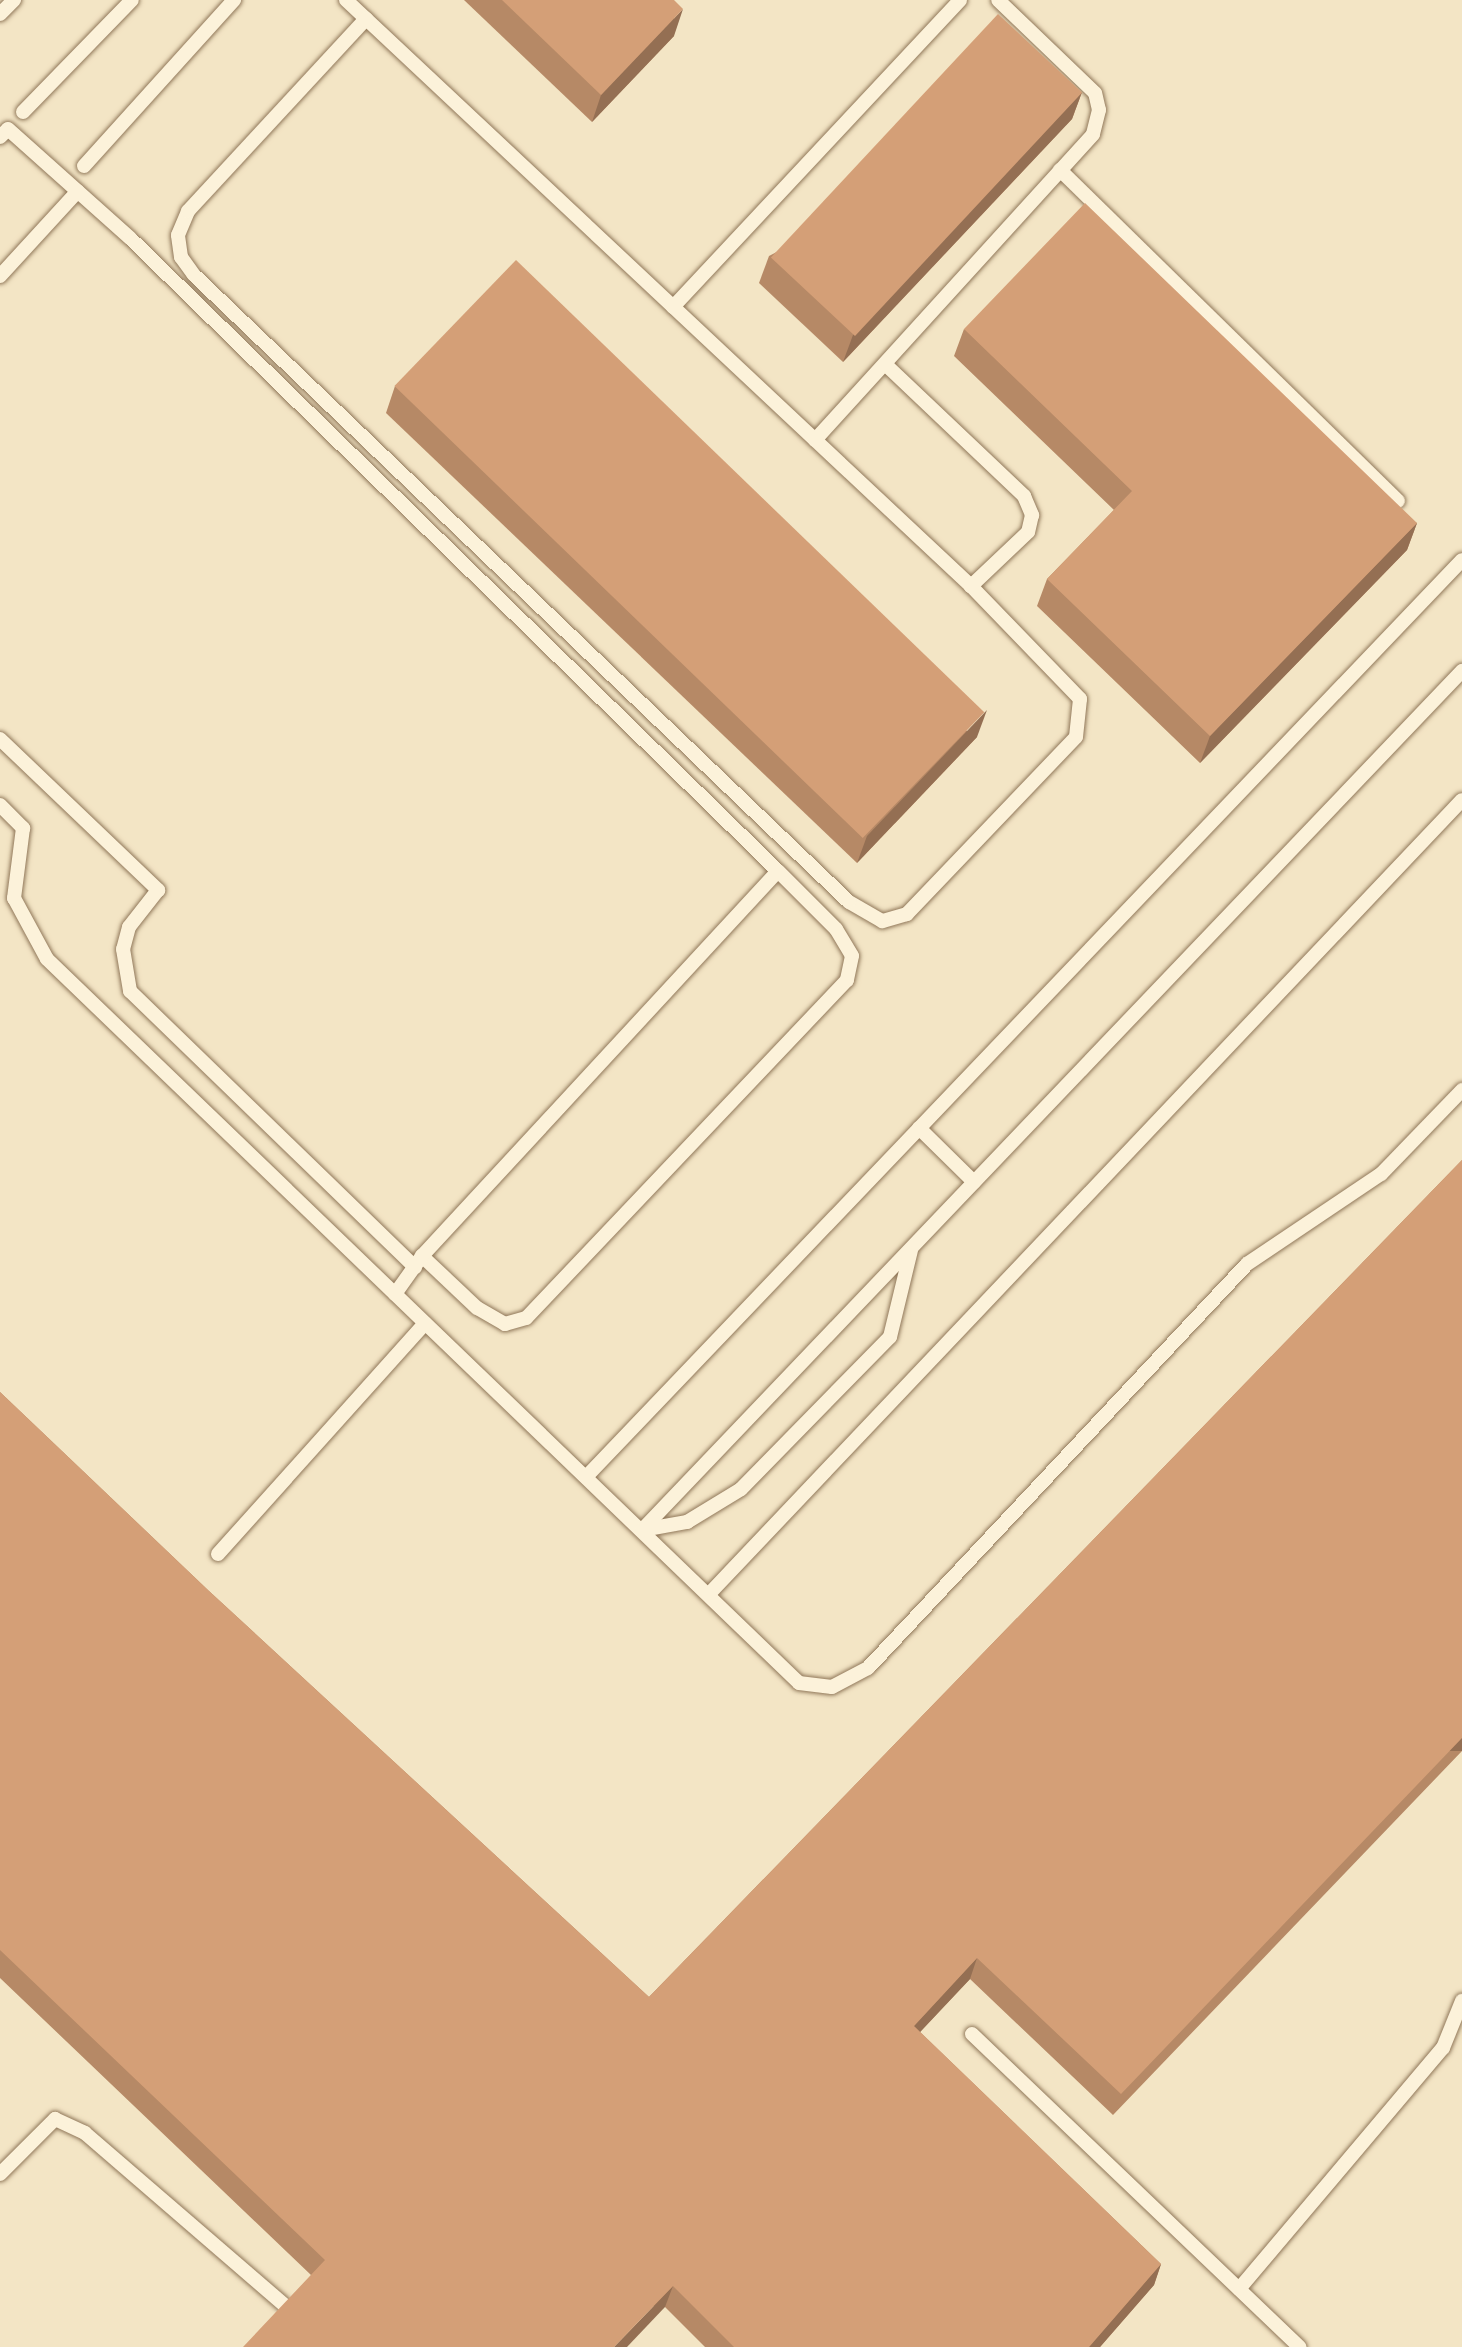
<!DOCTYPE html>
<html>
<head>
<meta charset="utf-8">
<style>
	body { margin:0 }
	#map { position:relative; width:1462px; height:2347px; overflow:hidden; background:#f3e5c5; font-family:Merriweather,serif }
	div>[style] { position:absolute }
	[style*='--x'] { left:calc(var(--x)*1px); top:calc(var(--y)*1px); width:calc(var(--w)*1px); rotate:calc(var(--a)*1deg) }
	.roads { filter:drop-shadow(0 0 2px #907759) drop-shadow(0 0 2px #907759) }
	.lane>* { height:14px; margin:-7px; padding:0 7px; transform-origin:7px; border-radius:7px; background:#fcf2da }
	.wall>* { inset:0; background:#b68966 }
	.shaded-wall>* { inset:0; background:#946f53; transform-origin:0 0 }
	.building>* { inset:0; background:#d49f77; transform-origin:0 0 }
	span { translate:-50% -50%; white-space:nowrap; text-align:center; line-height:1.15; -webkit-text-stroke:5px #f9efd6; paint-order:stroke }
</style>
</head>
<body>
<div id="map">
	<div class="roads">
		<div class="lane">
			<i style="--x:346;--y:0;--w:857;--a:43.16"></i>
			<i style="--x:971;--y:586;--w:157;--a:46"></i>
			<i style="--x:1080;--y:699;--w:38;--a:96"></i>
			<i style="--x:1076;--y:737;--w:245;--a:133.7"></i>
			<i style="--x:907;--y:914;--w:26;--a:164"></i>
			<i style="--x:882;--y:921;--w:38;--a:-150"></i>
			<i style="--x:849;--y:902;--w:907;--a:-136.25"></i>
			<i style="--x:194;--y:275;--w:22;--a:-126"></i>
			<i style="--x:181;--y:257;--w:22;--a:-98"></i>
			<i style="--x:178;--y:235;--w:26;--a:-67"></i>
			<i style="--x:188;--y:211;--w:262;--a:-47.2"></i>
			<i style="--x:0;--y:14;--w:20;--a:-45"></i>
			<i style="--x:23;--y:112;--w:156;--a:-45.8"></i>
			<i style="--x:0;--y:137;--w:11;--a:-45"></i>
			<i style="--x:8;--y:129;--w:164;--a:41.8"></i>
			<i style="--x:130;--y:238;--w:906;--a:44.33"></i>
			<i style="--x:778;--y:871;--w:82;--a:45"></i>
			<i style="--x:836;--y:929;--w:31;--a:59"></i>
			<i style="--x:852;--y:956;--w:25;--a:102"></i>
			<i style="--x:847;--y:980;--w:466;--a:133.5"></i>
			<i style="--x:526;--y:1318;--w:22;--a:164"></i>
			<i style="--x:505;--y:1324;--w:32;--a:-150"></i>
			<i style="--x:477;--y:1308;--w:76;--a:-136.6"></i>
			<i style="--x:84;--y:166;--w:224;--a:-47.9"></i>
			<i style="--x:1060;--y:170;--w:473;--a:44.4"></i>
			<i style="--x:0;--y:276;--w:115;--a:-47.5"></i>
			<i style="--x:673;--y:307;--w:420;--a:-46.9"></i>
			<i style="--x:885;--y:364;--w:192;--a:43.5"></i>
			<i style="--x:1024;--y:496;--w:21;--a:67"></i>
			<i style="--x:1032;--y:515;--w:17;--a:103"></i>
			<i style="--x:1028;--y:532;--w:79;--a:136.5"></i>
			<i style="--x:815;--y:440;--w:413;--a:-47.7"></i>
			<i style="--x:1093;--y:134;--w:25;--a:-76"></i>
			<i style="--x:1099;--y:110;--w:17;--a:-103"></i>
			<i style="--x:1095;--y:93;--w:134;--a:-136.2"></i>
			<i style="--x:0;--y:739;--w:219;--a:43.7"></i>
			<i style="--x:158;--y:890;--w:47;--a:128.1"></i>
			<i style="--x:129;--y:927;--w:23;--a:105"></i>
			<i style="--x:123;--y:949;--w:43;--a:80.5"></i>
			<i style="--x:130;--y:991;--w:397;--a:44.1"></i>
			<i style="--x:0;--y:805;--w:33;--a:45"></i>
			<i style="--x:23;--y:828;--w:71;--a:97.3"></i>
			<i style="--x:14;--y:898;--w:69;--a:61.6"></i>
			<i style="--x:47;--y:959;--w:1044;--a:43.91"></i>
			<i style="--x:799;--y:1683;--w:33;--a:7"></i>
			<i style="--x:832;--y:1687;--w:41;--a:-27.8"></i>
			<i style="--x:868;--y:1668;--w:554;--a:-46.83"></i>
			<i style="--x:1247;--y:1264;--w:161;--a:-33.9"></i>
			<i style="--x:1381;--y:1174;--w:117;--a:-46"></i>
			<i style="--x:919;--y:1128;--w:77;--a:44.5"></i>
			<i style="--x:395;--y:1294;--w:47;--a:-54.6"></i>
			<i style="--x:422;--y:1256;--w:524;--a:-47.24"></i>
			<i style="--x:586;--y:1477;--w:1268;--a:-46.31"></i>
			<i style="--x:642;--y:1530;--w:1188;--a:-46.33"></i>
			<i style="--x:642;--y:1530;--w:46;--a:-10.1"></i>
			<i style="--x:687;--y:1522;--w:63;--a:-31.4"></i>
			<i style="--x:741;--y:1489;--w:213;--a:-45.6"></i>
			<i style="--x:890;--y:1337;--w:89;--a:-76.4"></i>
			<i style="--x:218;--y:1554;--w:310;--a:-48.1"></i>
			<i style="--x:709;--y:1594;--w:1094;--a:-46.52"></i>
			<i style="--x:972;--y:2034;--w:453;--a:43.7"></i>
			<i style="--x:0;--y:2174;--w:78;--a:-45"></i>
			<i style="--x:55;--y:2119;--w:33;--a:25"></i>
			<i style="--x:85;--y:2133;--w:263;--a:40.8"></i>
			<i style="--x:1239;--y:2289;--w:316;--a:-49.8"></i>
			<i style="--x:1443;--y:2048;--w:51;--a:-68"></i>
		</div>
	</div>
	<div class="wall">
		<i style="clip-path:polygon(464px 0,674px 0,674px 36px,592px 122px)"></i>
		<i style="clip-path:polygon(1082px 92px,1072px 119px,843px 362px,759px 283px,769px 256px)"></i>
		<i style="clip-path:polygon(964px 329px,1417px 523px,1407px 550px,1200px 763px,1037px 606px,1047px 579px,1114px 510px,954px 356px)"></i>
		<i style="clip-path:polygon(395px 386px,977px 737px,857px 863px,386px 413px)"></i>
		<i style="clip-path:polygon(1462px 1160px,1462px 1751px,1113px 2115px,970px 1979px,920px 2032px,1161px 2264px,1154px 2285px,1100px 2347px,705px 2347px,665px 2307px,311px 2275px,0 1978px,0 1392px,209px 1591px,649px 1997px)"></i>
	</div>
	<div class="shaded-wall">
		<i style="clip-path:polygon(683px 9px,674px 36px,592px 122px,601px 95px)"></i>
		<i style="clip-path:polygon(1082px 92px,1072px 119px,843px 362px,853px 335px)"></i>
		<i style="clip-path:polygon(1417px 523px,1407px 550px,1200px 763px,1210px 736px)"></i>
		<i style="clip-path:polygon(987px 710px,977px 737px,857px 863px,867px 836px)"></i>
		<i style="left:1462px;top:1738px;width:13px;height:493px;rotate:90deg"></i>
		<i style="clip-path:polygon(977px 1958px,970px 1979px,906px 2047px,914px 2026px)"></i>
		<i style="clip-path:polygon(1161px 2264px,1154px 2285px,1100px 2347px,1089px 2347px)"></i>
		<i style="clip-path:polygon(673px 2286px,665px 2307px,627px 2347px,614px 2347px)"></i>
	</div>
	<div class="building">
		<i style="clip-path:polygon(502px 0,674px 0,683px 9px,601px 95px)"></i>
		<i style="left:998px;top:14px;width:115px;height:333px;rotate:43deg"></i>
		<i style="clip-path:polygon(1085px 203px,1417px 523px,1210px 736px,1047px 579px,1132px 491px,964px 329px)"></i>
		<i style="left:516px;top:260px;width:651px;height:175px;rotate:44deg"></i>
		<i style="clip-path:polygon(1462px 1160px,1462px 1738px,1121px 2094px,977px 1958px,914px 2026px,1161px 2264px,1089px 2347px,734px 2347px,673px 2286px,614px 2347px,243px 2347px,325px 2260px,0 1950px,0 1392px,209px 1591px,649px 1997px)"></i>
	</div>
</div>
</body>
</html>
